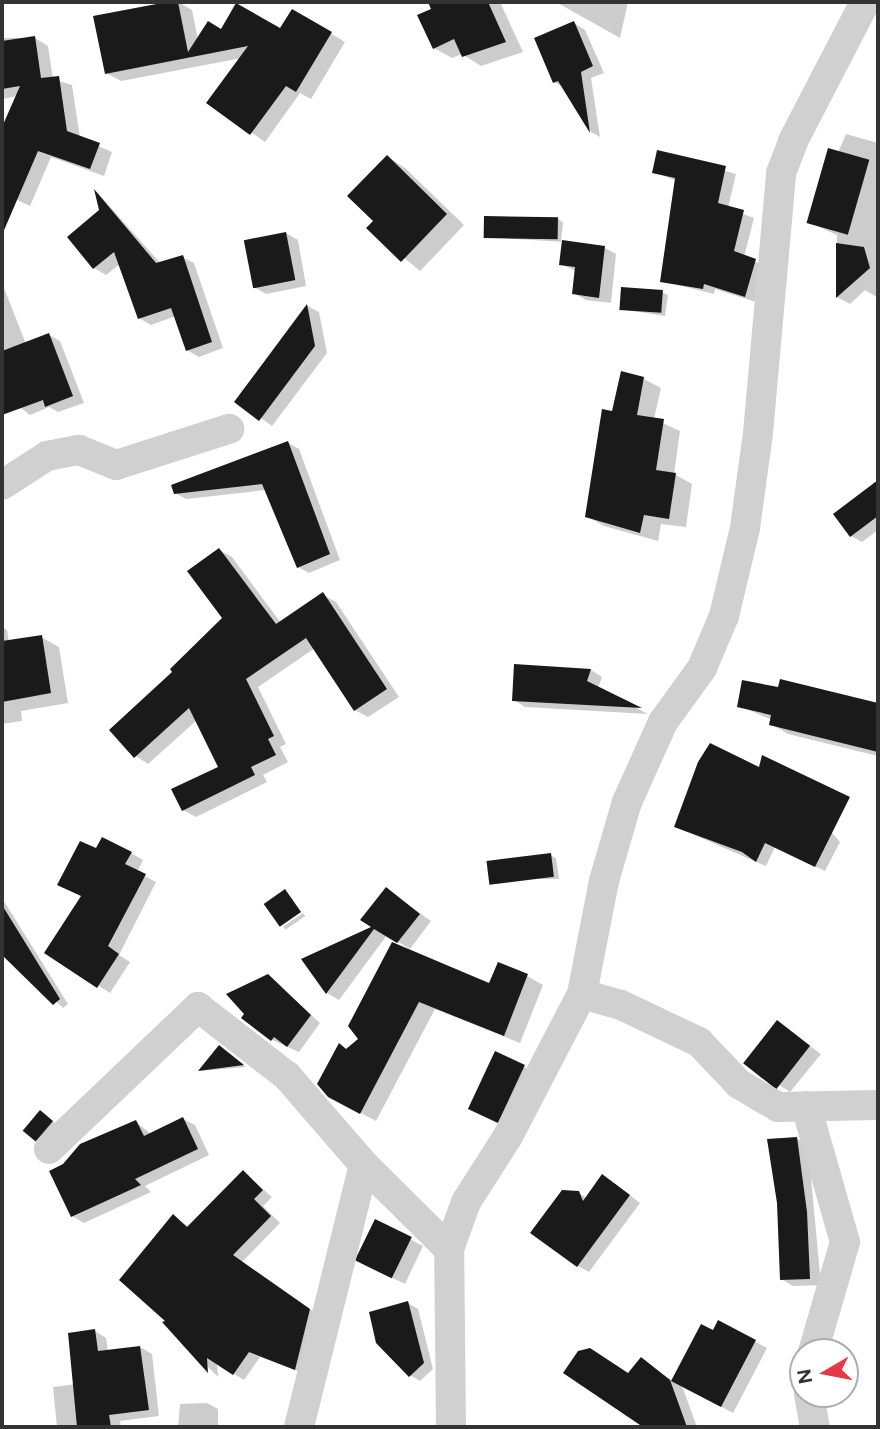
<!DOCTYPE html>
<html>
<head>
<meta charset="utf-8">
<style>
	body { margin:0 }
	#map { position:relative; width:880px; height:1429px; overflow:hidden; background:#fff; font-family:Figtree,sans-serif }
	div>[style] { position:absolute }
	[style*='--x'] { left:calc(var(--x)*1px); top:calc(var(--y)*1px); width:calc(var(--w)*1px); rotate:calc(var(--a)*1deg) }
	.shadow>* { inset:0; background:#0003; transform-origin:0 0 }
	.building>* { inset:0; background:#1a1a1a; transform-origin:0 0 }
	.minor>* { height:30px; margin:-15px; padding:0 15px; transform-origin:15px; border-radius:15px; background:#d0d0d0 }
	span { translate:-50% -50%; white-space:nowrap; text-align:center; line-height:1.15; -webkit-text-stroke:7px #fff; paint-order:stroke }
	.frame { position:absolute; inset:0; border:4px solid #333; pointer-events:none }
	.north { position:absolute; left:789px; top:1338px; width:70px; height:70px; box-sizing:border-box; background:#fff; border:2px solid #adadad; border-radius:50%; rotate:260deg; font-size:19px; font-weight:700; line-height:28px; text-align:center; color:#333 }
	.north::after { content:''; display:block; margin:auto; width:24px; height:32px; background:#e63946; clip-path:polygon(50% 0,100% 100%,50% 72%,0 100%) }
</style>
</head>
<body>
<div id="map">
	<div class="shadow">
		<i style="clip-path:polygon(178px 2px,192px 10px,198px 40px,222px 31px,281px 31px,293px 11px,345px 42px,311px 99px,300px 93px,265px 142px,208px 102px,242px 58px,121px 81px,106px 73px,96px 17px)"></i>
		<i style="clip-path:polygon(430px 2px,500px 2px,523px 52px,481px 66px,462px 54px,452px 58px,434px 48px)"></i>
		<i style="clip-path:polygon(556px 2px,628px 2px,620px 38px)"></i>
		<i style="clip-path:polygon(574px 23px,585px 30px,604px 73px,591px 78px,600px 137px,591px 132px,564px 88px,555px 82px)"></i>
		<i style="clip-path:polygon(2px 38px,35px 38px,48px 46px,53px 79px,72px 85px,80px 138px,112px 152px,104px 176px,51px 157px,30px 206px,2px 193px,2px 131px,18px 96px,2px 99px)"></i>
		<i style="clip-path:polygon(846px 134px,878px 143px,878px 298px,865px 290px,850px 304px,837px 297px,837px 235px,808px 222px)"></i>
		<i style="clip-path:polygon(658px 152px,736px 174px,728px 208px,754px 218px,744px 257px,766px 266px,756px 302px,715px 289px,714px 294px,662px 281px,677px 181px,654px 172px)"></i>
		<i style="clip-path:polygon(388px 157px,405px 168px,464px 225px,420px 271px,368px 228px,375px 220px)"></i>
		<i style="clip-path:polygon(97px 192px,161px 264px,182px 257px,194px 263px,223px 348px,199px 357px,187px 350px,176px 316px,151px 325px,139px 318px,120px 264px,106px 275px,94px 268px,69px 237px,101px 211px)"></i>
		<i style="clip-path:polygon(557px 218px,563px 222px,561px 242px,605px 248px,616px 254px,611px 303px,586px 300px,574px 293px,576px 271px,561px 264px,564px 242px,486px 237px)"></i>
		<i style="clip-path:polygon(286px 233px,298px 240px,306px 286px,266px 294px,254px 287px)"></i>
		<i style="clip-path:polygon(2px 283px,26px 344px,49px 335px,60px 341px,84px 403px,58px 412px,49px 407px,30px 415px,2px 394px)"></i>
		<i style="clip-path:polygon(662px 292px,668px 295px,665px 316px,620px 309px)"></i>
		<i style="clip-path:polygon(307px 306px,319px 312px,327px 353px,272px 426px,237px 401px)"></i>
		<i style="clip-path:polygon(644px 379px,661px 388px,654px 419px,680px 431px,674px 474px,692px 484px,686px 527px,661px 524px,658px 541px,604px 526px,587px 516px,613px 413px)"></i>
		<i style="clip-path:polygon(288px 443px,299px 449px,340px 560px,309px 573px,298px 567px,266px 490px,186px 499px,175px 493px)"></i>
		<i style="clip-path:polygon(878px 483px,878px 530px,862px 542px,851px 536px,836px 514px)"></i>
		<i style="clip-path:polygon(219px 550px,232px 557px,281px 623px,323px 595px,336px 602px,399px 697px,368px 717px,355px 710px,315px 648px,258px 687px,286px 744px,280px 747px,288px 762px,263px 775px,267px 782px,196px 817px,183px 810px,220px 767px,197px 720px,148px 764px,136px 756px,175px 672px,224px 618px)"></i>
		<i style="clip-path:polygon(2px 627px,7px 630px,9px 642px,41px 637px,59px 647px,68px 703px,21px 711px,22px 721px,2px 724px)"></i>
		<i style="clip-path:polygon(515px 666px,591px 670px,602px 677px,598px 688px,648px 714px,525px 707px,514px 700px)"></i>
		<i style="clip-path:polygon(781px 681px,878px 705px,878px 756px,788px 734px,771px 724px,772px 720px,739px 706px,779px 689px)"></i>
		<i style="clip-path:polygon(800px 796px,840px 842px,825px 871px,775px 847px,766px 866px,676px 827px)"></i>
		<i style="clip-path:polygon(96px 851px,131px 853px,143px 860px,137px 872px,156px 882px,119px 955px,130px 962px,110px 993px,46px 952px,83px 896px)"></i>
		<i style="clip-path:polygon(550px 855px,556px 858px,559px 879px,489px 879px)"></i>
		<i style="clip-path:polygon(386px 889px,431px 921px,410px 949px,387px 935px,339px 1000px,327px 993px,304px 960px,375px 927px)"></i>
		<i style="clip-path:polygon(2px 898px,68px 1004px,63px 1008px,2px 952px)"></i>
		<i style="left:303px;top:913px;width:4px;height:24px;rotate:56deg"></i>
		<i style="clip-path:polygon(393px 945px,490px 985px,527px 976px,543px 985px,520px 1043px,435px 1009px,376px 1121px,346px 1105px,340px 1045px,348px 1050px,360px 1040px)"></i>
		<i style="clip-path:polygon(268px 976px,320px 1023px,299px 1052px,272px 1040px)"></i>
		<i style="clip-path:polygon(777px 1022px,821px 1054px,790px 1092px,779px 1085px)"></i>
		<i style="clip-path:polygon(219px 1048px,225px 1051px,246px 1067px,200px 1071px)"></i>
		<i style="clip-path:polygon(496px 1053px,536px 1073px,508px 1127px,483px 1115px)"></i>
		<i style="left:41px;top:1112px;width:21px;height:24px;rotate:39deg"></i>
		<i style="clip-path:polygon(183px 1119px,195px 1125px,209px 1155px,145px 1186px,151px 1192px,84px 1223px,72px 1216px,136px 1122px,151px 1134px)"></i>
		<i style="clip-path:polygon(796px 1138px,808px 1145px,821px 1285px,793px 1286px,781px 1279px)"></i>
		<i style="clip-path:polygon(243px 1172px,272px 1197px,263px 1206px,280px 1223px,242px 1262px,320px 1316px,306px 1374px,260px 1357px,244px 1380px,217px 1363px,218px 1377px,165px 1323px,174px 1217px,189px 1227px)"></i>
		<i style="clip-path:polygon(614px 1183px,640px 1203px,589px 1272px,578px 1266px,578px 1193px,587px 1198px)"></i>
		<i style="clip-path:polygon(376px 1221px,423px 1246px,405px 1284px,372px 1268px)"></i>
		<i style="clip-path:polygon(408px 1303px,418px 1309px,433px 1369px,420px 1381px,410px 1375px)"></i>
		<i style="clip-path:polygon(719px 1322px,767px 1348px,733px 1413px,682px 1386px,697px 1427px,646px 1427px,566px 1373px,629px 1375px,641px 1360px,673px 1381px)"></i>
		<i style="clip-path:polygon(95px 1331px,106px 1338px,108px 1351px,140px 1347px,152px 1354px,159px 1416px,120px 1421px,121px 1427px,57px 1427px,53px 1387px,76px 1384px)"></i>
		<i style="clip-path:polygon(207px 1403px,218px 1409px,218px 1427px,178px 1427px,180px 1404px)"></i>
	</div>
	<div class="building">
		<i style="clip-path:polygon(167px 2px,178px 2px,188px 52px,208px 21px,221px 29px,236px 3px,280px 28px,292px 9px,332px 32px,296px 92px,286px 86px,250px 135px,206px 103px,248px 46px,105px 74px,93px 16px)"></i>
		<i style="clip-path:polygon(428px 2px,488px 2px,506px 42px,462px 57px,454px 39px,433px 49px,417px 15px,431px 9px)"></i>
		<i style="clip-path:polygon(574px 21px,593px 66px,581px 72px,590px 133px,558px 81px,553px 83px,534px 38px)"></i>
		<i style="clip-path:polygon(35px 36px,41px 78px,59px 76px,67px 131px,100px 143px,90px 169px,38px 151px,2px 235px,2px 127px,20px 86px,2px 89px,2px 41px)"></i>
		<i style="left:828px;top:148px;width:43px;height:78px;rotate:16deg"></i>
		<i style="clip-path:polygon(657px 150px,726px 166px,718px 203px,744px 210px,734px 251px,756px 259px,745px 297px,704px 284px,703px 289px,660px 282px,675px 178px,652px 173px)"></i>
		<i style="clip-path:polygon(387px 155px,447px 214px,401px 262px,366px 228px,373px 221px,347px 196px)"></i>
		<i style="clip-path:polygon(94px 189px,156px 263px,183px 255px,212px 342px,186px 351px,171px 308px,138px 319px,114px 252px,93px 269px,67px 237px,99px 210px)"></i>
		<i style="left:484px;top:216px;width:74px;height:22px;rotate:1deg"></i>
		<i style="left:286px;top:232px;width:49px;height:43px;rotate:79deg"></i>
		<i style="clip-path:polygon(562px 240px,605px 246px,599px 298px,572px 294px,575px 267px,559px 265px)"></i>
		<i style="clip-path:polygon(836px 243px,864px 247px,870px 268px,836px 298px)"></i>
		<i style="left:621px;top:287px;width:42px;height:23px;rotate:4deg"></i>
		<i style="clip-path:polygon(307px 304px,315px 346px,259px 421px,234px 402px)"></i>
		<i style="clip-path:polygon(49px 333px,73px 396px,45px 407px,43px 400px,2px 415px,2px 351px)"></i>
		<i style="clip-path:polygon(621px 371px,644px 377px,637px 415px,664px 419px,656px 470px,676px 473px,669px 519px,644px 515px,640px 533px,585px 517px,602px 409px,612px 411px)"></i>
		<i style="clip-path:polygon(288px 441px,330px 554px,297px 568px,262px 484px,174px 494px,171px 485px)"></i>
		<i style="clip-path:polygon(878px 480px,878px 516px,850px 537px,833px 514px)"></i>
		<i style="clip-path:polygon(219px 548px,276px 624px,323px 592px,387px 689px,354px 711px,306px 638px,246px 679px,274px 736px,268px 739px,276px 755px,251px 767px,255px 775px,182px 811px,171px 789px,218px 767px,189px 708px,134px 758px,109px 730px,172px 672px,170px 669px,222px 618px,187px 571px)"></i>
		<i style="clip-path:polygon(42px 635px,51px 693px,2px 702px,2px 641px)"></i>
		<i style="clip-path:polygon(514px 664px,591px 669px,587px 681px,642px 708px,512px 701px)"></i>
		<i style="clip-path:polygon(780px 679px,878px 703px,878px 752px,769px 725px,771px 715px,737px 707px,742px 680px,778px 687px)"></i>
		<i style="clip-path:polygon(710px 743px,759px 767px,762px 755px,850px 797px,815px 867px,765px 843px,756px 862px,742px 852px,674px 827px,698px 762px)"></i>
		<i style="clip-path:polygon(102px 837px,132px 852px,125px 864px,146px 874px,108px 946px,119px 954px,97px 988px,44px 953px,81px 896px,57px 885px,80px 841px,96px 848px)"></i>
		<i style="left:551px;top:853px;width:24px;height:65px;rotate:83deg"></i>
		<i style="clip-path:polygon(386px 887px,420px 914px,397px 943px,374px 929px,326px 994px,301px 959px,371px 927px,360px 920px)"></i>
		<i style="left:285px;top:889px;width:28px;height:26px;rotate:55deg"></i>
		<i style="clip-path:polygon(2px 905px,60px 999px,53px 1005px,2px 955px)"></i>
		<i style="clip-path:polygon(392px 942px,489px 983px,498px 962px,528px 974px,504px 1036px,419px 1002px,360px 1114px,328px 1097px,317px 1084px,339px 1043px,346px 1049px,358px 1039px,348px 1026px)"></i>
		<i style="clip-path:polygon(268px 974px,311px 1015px,287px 1047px,274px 1037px,271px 1041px,241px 1018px,244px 1014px,226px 994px)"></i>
		<i style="left:777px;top:1020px;width:42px;height:55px;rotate:38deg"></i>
		<i style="clip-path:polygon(219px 1045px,244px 1065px,198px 1071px)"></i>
		<i style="left:495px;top:1051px;width:33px;height:64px;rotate:25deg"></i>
		<i style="left:40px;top:1110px;width:17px;height:27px;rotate:40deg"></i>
		<i style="clip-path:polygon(183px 1117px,198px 1149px,135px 1179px,141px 1185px,71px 1217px,49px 1171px,63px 1164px,80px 1144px,136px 1120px,144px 1136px)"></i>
		<i style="clip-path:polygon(797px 1137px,807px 1212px,810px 1279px,780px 1280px,777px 1203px,767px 1139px)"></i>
		<i style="clip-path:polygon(243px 1170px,263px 1190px,254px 1199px,271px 1216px,233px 1255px,310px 1309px,295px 1370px,249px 1352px,233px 1375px,207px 1358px,208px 1373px,162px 1322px,165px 1321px,119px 1280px,173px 1214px,187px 1227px)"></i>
		<i style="clip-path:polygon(602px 1174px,630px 1195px,577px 1267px,530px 1233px,562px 1190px,579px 1191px,583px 1201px)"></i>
		<i style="left:375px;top:1219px;width:41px;height:46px;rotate:26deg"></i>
		<i style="clip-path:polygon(408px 1301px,424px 1363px,409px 1377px,376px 1343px,369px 1312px)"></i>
		<i style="clip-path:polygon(718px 1320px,756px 1340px,721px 1407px,671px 1381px,701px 1324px,713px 1330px)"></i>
		<i style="clip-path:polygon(95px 1329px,98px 1351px,140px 1346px,149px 1410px,109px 1415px,111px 1427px,77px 1427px,68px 1333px)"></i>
		<i style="clip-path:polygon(590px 1348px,628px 1373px,641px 1357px,670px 1380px,687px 1427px,643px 1427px,563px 1373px,578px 1351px)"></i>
	</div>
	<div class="minor">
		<i style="--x:2;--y:485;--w:54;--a:-32.8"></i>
		<i style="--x:47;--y:456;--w:33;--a:-11"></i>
		<i style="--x:79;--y:450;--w:40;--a:22"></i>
		<i style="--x:116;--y:465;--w:119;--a:-17.7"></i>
		<i style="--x:582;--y:994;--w:41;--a:15.8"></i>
		<i style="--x:621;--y:1005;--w:86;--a:25.4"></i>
		<i style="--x:699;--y:1042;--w:58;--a:46.4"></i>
		<i style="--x:739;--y:1084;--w:45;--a:30.5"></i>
		<i style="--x:778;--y:1107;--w:100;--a:-1.1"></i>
		<i style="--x:806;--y:1106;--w:141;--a:74"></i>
		<i style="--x:845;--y:1242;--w:115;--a:106.2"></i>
		<i style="--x:49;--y:1149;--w:206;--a:-43.6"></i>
		<i style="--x:198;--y:1007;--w:113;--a:37.8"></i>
		<i style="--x:287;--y:1076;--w:118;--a:49.1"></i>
		<i style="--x:364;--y:1165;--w:120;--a:44.7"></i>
		<i style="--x:809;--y:1394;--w:34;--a:80"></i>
		<i style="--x:299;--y:1427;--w:270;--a:-76.1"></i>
		<i style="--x:451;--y:1427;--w:178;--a:-90.6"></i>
		<i style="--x:449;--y:1249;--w:50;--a:-70.1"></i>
		<i style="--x:466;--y:1202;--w:78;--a:-57.5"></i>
		<i style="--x:508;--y:1136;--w:160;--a:-62.5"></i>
		<i style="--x:582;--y:994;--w:115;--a:-79"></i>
		<i style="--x:604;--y:881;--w:82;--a:-73.8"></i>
		<i style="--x:627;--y:802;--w:88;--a:-65.8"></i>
		<i style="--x:663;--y:722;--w:67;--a:-54.2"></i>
		<i style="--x:702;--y:668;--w:56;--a:-67.1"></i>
		<i style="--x:724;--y:616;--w:90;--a:-76.6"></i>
		<i style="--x:745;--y:528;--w:96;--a:-82.2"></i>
		<i style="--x:758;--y:433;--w:261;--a:-84.9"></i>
		<i style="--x:781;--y:173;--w:34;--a:-69"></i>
		<i style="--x:793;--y:141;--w:157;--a:-62.6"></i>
	</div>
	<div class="frame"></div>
	<div class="north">N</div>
</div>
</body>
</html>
